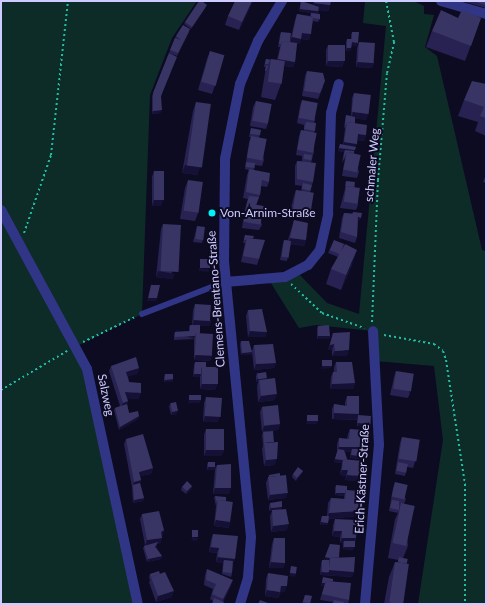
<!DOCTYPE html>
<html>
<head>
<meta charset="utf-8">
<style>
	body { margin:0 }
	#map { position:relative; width:487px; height:605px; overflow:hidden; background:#0d0b22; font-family:Lato,sans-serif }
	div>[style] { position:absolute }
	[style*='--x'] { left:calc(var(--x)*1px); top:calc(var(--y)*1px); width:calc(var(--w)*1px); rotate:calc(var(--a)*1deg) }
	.green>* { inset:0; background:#0d2c28 }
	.path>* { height:2px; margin-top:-1px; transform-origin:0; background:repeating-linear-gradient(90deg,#22bda5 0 2px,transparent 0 5px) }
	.lane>* { height:5.5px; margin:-2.75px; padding:0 2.75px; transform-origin:2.75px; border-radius:2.75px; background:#313585 }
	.street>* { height:10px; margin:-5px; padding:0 5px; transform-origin:5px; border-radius:5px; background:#313585 }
	.wall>* { inset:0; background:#272251 }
	.shaded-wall>* { inset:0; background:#151136; transform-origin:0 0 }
	.building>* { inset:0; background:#383464; transform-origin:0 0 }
	.dots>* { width:11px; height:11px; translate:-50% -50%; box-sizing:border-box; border:2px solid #0d0b22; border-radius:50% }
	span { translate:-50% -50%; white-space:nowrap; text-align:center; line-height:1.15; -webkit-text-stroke:4px #0d0b22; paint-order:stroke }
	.street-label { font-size:12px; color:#cdcbff }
	.poi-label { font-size:12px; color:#cdcbff }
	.left { translate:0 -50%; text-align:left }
	.frame { position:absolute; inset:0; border:2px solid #cdcbff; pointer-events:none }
</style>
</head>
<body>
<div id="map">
	<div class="green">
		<i style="clip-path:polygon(1px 1px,197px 1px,172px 38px,150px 95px,142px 314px,75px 347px,82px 356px,138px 604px,1px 604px)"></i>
		<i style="clip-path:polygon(365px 1px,413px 1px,424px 6px,424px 14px,434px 15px,425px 47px,437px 56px,482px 250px,486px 251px,486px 604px,418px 604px,443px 440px,434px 366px,375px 361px,372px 331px,316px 325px,299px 328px,269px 280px,297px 272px,327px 303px,359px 314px,386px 26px,363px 23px)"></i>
	</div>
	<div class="path">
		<i style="--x:24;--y:233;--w:83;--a:-70.9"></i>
		<i style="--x:51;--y:155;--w:155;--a:-83.7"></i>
		<i style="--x:291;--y:284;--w:42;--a:43.1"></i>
		<i style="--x:322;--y:313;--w:45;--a:19.7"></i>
		<i style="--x:372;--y:322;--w:142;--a:-87.6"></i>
		<i style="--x:378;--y:180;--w:107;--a:-85.2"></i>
		<i style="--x:387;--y:73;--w:32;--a:-77"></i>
		<i style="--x:394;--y:42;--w:42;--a:-101"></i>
		<i style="--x:384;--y:335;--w:51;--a:10.2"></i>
		<i style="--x:434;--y:344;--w:11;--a:38"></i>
		<i style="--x:443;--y:351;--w:9;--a:72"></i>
		<i style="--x:446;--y:360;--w:125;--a:81.3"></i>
		<i style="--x:465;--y:484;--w:120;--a:90"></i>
		<i style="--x:83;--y:342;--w:58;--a:-25.7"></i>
		<i style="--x:1;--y:390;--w:77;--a:-30.6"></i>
	</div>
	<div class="lane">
		<i style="--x:142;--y:314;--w:89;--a:-21.1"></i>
	</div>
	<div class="street">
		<i style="--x:441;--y:1;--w:47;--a:16.1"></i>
		<i style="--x:1;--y:210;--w:181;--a:61.6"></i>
		<i style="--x:87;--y:369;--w:240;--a:77.8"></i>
		<i style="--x:225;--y:282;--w:60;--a:-4.8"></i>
		<i style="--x:285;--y:277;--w:26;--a:-28"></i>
		<i style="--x:308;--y:265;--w:19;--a:-51"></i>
		<i style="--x:320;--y:250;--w:37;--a:-77"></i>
		<i style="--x:328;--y:214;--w:101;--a:-88.3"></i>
		<i style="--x:331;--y:113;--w:30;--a:-75"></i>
		<i style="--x:240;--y:604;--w:28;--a:-73"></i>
		<i style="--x:248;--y:577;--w:40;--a:-85.7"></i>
		<i style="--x:251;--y:537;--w:278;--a:-95.6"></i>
		<i style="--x:224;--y:260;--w:101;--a:-89.4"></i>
		<i style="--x:225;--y:159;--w:76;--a:-78.7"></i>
		<i style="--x:240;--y:84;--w:47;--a:-67.3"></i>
		<i style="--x:258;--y:41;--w:47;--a:-59"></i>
		<i style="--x:365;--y:604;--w:160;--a:-85"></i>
		<i style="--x:379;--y:445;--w:114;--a:-93"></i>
	</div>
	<div class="wall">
		<i style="clip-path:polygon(253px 1px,239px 30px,225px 25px,228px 16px)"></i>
		<i style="clip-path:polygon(301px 1px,313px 5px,314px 1px,331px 1px,330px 5px,328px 11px,319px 10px,317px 14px,320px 19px,318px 22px,313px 21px,309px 40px,301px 39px,299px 44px,297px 44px,295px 62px,293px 67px,284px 66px,281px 84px,275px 100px,261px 97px,266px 67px,264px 67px,265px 62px,266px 59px,277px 60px,280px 47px,278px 47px,280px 35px,281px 32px,290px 42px,295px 20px,297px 14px,310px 16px,311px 13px,299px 11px)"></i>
		<i style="clip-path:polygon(462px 1px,486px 1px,486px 8px)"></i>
		<i style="clip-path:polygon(206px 7px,191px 29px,184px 24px,185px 22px)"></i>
		<i style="clip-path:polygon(458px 18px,481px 18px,465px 61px,426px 47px,432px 31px)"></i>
		<i style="clip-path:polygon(183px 25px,189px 32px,177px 56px,169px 53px,175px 38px)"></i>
		<i style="clip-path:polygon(352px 32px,357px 46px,352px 45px,350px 51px,346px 51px,346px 42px,347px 39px,351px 39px,351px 35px)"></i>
		<i style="clip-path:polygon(359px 42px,374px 63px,372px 68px,356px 67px,357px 48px)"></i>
		<i style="clip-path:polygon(328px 45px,344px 61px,342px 67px,326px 66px,326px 50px)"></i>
		<i style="clip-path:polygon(210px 51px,215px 85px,212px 94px,198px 90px,207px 59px)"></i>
		<i style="clip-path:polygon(169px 53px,161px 97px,161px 113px,152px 114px,152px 96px)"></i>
		<i style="clip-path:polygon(307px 71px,323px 87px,318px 99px,302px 96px,305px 76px)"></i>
		<i style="clip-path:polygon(486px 84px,486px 136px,475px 131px,478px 122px,458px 116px,464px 100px)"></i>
		<i style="clip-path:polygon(354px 93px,368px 114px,366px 120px,355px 118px,355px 123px,366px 135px,364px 141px,357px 140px,354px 153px,359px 172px,357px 178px,342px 176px,345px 158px,342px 163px,344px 152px,338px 151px,340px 144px,343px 145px,345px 128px,344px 127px,346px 115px,351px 116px,352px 98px)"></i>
		<i style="clip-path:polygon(302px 100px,315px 120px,314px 123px,315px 131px,314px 132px,314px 152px,311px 163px,313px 182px,310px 192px,310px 213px,308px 219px,289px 216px,294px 196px,296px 190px,301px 191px,302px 186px,295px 185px,295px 166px,297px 161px,302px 161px,302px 156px,296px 155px,299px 136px,301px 130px,304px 131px,304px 125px,297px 123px,300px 106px)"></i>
		<i style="clip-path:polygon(256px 101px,268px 123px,266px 129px,250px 126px,253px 107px)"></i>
		<i style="clip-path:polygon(196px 102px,200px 167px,197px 175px,182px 173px,193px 111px)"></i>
		<i style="clip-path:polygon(251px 128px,260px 135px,259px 137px,264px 160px,262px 166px,255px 165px,254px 170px,269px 182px,267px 187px,261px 186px,260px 195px,256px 205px,262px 225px,259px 230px,242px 228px,245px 209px,248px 199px,243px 198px,247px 175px,249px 170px,245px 169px,249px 142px,251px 137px,249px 137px)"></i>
		<i style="clip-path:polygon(154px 171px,161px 206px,152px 206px,152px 177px)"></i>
		<i style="clip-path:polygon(486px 174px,486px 183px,483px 182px)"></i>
		<i style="clip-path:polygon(188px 180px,198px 213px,195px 221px,180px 219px,185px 188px)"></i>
		<i style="clip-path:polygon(346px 181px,355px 187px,358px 205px,356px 210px,340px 208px,345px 189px,345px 188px)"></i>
		<i style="clip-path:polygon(353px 212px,360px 220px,358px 220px,357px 237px,355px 243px,339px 238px,342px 218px,344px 213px,352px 214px)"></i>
		<i style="clip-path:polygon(294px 220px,306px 240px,304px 246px,291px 244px,287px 261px,280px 260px,283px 243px,284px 240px,288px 240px)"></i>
		<i style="clip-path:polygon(163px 224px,173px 279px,156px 277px,161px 229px)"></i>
		<i style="clip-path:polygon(197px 226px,203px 240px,202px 243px,193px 242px)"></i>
		<i style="clip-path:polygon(245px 235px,253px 238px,259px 259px,257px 265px,241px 262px,245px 243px,243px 243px)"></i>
		<i style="clip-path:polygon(334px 240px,340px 253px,352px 265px,341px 290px,326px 284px,331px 269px,338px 257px,328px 253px)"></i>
		<i style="clip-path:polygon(195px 304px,211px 321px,209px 326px,200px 326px,200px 333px,212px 355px,210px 361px,194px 360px,194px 339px,174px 340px,174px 334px,175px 332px,189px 331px,189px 327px,190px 325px,192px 325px,193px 310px)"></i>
		<i style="clip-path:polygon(248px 310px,267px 332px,265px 337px,248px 337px,246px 316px)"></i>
		<i style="clip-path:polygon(318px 326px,330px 336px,329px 339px,317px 339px,317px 328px)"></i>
		<i style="clip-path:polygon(333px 333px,347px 356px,332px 356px,332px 350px,328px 350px)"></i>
		<i style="clip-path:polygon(241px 341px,252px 352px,251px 355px,241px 355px,240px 344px)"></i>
		<i style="clip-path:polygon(254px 345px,276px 363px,274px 368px,254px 370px,252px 351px)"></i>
		<i style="clip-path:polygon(195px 362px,206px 367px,217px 384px,215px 390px,200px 389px,200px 377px,193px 377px,194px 365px)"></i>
		<i style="clip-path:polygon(336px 362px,355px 383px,353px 389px,330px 389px,331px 377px,333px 372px,334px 372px,334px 367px)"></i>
		<i style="clip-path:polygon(111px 366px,139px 368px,137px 374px,128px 376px,129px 382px,139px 399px,127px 398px,128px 401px,127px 404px,129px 413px,139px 416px,138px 419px,119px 430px,114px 410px,115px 408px,120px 406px,109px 371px)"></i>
		<i style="clip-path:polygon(396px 371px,410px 393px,408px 398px,390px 395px,394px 377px)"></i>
		<i style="clip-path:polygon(257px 373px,267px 378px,266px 379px,275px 400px,258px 402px,257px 386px,258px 382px,256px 382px,256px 376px)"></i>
		<i style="clip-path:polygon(165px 374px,173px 379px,172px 382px,164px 382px,164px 377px)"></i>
		<i style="clip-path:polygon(347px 396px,358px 415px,371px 424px,370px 427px,357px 426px,357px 418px,357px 420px,332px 419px,332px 409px,334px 404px,345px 406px,345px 402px)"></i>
		<i style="clip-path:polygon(206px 397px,218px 422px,203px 422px,204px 403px)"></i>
		<i style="clip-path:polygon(170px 404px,177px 414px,171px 415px,169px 407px)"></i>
		<i style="clip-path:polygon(262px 407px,280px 424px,278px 430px,262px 432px,260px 412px)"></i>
		<i style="clip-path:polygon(206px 429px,224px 450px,221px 456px,204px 456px,204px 435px)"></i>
		<i style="clip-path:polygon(350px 429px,361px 452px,359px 459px,350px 458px,351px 452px,345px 452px,347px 459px,359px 481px,345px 480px,346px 476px,340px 475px,342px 463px,334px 462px,337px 452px,337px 444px,339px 438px,347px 439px,348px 434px)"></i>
		<i style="clip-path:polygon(263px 432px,275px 465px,264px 466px,262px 449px,263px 446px,262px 435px)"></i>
		<i style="clip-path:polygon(402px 437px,415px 462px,413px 468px,407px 467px,405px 476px,395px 474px,400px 443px)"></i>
		<i style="clip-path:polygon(126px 439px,153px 468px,151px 474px,140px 476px,141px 480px,140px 483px,144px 498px,143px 501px,133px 503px,132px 487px,124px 444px)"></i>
		<i style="clip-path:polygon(208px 462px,216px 467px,217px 465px,229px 494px,213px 494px,215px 470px,207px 470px,207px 465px)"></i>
		<i style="clip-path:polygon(303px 471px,302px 473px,296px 481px,292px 477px,293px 474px)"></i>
		<i style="clip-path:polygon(269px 475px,286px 498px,268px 500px,266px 483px)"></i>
		<i style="clip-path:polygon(395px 482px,406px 499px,404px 504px,408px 546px,403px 558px,402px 604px,384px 604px,389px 577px,395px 562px,398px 562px,398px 560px,388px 558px,395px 519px,398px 513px,389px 511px,393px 488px)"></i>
		<i style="clip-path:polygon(336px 485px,347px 490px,358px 511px,356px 516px,329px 519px,327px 525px,320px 525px,321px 519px,322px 516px,327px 516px,328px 503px,331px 498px,344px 499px,344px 496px,335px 495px,335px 488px)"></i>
		<i style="clip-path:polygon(192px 486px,191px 489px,186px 494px,181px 490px,182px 487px)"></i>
		<i style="clip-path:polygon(215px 496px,226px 501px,229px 528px,214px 526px,216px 506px,214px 498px)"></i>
		<i style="clip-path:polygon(270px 503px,281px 509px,287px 530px,271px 532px,270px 516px,272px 511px,269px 511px,269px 506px)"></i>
		<i style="clip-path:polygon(142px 514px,164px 530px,162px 536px,160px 544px,157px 544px,156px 547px,162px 556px,161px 559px,147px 562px,143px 548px,145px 545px,140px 519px)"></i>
		<i style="clip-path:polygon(335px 519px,356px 538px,353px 550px,343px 549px,343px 543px,340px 543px,340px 537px,332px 536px,333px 525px)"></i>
		<i style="clip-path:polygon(213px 534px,233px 564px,232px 574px,231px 577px,222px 574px,223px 563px,216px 562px,217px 553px,209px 552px,211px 540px)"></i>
		<i style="clip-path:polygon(274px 538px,285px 563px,283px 568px,269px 568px,272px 544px)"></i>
		<i style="clip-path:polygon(330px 544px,339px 557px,354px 572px,352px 577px,320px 575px,321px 563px,322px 560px,324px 560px)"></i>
		<i style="clip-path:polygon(207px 569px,231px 585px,223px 602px,213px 601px,210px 599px,213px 589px,204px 585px,205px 575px)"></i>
		<i style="clip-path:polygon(268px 573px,285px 592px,281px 591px,278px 598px,265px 596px,266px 579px)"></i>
		<i style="clip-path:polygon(150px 574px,160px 574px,172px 597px,156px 602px,149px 582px,150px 581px,149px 577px)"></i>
		<i style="clip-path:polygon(323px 577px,333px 581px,349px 600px,348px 604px,332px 604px,333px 602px,320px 600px,324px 586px,321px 586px)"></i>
		<i style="clip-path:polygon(305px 595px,312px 596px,310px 604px,302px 604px)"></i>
	</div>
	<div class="shaded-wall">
		<i style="clip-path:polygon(252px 1px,253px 1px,239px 30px,242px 22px)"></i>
		<i style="clip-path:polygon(314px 3px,330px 5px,328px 11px,312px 9px)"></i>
		<i style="clip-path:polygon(300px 9px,318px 11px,317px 14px,299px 11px)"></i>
		<i style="clip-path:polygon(302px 33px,311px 34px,309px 40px,301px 39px,299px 44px,290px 43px,292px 37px)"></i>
		<i style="clip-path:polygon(352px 42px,358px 43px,357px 46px,351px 45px)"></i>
		<i style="clip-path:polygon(347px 48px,351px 48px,350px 51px,346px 51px)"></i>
		<i style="clip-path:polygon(278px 59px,295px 62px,293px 67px,276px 65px)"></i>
		<i style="clip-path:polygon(328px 61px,344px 61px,342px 67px,326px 66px)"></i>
		<i style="clip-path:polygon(358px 62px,374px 63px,372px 68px,356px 67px)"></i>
		<i style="clip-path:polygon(162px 110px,161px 113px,152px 114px,153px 111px)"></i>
		<i style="clip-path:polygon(353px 112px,368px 114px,366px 120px,351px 118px)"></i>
		<i style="clip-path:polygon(358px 134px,366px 135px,364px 141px,356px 140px)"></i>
		<i style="clip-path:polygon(344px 142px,357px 144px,355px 149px,342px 148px)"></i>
		<i style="clip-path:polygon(339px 148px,355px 150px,354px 153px,345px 150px,344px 152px,338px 151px)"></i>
		<i style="clip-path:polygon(185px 165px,200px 167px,197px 175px,182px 173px)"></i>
		<i style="clip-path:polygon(154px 200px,163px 200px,161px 206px,152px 206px)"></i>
		<i style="left:291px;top:210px;width:19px;height:6px;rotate:9deg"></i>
		<i style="clip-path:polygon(352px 217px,361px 218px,360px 220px,351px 219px)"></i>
		<i style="clip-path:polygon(290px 238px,306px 240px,304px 246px,288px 243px)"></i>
		<i style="clip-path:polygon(357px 250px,352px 265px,341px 290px,346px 275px)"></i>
		<i style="left:199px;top:268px;width:10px;height:3px;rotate:6deg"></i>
		<i style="clip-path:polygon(158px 271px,175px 274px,173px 279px,156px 277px)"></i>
		<i style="clip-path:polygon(148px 298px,157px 298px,156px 301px,147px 301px)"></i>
		<i style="clip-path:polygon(194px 320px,211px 321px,209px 326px,192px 326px)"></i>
		<i style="clip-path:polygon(250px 331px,267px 332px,265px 337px,248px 337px)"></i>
		<i style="left:195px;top:336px;width:3px;height:20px;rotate:108deg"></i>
		<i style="clip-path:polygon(318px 336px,330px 336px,329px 339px,317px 339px)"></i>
		<i style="clip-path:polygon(334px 344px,332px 350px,328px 350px,330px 345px)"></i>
		<i style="clip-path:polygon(349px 350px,347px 356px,332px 356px,335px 351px)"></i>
		<i style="clip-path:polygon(252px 352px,251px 355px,241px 355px,242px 353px)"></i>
		<i style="clip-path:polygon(196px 355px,212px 355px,210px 361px,194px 360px)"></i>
		<i style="clip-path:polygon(276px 363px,274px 368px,254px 370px,256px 364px)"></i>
		<i style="clip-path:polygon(322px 366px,332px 366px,331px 368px,321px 369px)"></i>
		<i style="clip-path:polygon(139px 368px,137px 374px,124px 377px,126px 372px)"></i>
		<i style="clip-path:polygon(194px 374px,201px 374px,200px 377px,193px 377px)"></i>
		<i style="clip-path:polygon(267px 378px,266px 381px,259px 380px,258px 382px,256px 382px,257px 379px)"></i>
		<i style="clip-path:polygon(173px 379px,172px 382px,164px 382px,165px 380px)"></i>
		<i style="clip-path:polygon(355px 383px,353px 389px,330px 389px,332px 384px)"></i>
		<i style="clip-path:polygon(202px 384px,217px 384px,215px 390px,200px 389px)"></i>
		<i style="clip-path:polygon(125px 392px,141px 393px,139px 399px,123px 398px)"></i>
		<i style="clip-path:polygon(277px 394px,275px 400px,258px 402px,261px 396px)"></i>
		<i style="clip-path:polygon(189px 400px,201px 400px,200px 403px,188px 403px)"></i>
		<i style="clip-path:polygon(128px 401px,125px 407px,121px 408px,123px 403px)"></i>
		<i style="clip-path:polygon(178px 411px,177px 414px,171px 415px,172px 412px)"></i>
		<i style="left:334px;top:413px;width:25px;height:6px;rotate:2deg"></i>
		<i style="clip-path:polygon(139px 416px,138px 419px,119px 430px,120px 427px)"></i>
		<i style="clip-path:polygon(205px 416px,220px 416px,218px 422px,203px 422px)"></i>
		<i style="clip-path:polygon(307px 421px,318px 421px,317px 424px,306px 424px)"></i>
		<i style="left:358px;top:423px;width:13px;height:3px;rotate:4deg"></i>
		<i style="clip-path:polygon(280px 424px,278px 430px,262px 432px,264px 426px)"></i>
		<i style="clip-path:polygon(339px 447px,363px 447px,361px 452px,352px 449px,351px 452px,337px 452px)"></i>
		<i style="clip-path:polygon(206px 450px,224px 450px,221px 456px,204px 456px)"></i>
		<i style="left:351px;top:455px;width:9px;height:3px;rotate:6deg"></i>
		<i style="clip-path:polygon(277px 459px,275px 465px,264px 466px,266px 460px)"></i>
		<i style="clip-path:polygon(335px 459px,343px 460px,342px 463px,334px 462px)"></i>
		<i style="clip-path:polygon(208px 467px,216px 467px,215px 470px,207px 470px)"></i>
		<i style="clip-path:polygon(153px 468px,151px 474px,137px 477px,139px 472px)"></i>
		<i style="clip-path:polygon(342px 470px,348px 470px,346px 476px,340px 475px)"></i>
		<i style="clip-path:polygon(303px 471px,302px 473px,296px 481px,297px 478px)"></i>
		<i style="clip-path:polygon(347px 475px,361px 476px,359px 481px,345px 480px)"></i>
		<i style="clip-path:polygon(141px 480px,139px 486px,133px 486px,134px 482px)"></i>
		<i style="clip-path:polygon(192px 486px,191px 489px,186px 494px,187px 491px)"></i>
		<i style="clip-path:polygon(215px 488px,231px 488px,229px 494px,213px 494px)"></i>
		<i style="clip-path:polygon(288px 493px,286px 498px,268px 500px,270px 495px)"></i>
		<i style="clip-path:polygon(336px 493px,345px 493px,344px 496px,335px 495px)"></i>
		<i style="clip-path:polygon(144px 498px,143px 501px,133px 503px,134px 500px)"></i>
		<i style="clip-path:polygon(282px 507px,281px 510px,269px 511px,271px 508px)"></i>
		<i style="clip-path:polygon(358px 511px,356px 516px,327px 519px,329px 513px)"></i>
		<i style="clip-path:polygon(216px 520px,231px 522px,229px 528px,214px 526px)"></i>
		<i style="clip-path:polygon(321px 522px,328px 523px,327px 525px,320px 525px)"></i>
		<i style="clip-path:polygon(289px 524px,287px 530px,271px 532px,273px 526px)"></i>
		<i style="clip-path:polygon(164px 530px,162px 536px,159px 538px,161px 532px)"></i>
		<i style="clip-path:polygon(334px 531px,342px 531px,340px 537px,332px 536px)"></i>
		<i style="clip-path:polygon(192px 537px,198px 538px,197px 541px,191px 540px)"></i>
		<i style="clip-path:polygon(162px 538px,160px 544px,157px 544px,154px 550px,145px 546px,147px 540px)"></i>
		<i style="clip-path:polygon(342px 538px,356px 538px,354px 544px,344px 541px,343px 543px,340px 543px)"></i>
		<i style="clip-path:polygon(211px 547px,219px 548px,217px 553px,209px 552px)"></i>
		<i style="clip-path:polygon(344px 547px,354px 547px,353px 550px,343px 549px)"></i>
		<i style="clip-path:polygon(162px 556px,161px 559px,147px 562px,148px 559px)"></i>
		<i style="clip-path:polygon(218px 557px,235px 559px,233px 564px,224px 560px,223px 563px,216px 562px)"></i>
		<i style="clip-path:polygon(325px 557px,330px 558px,329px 561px,324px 560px)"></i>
		<i style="clip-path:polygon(271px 562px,285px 563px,283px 568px,269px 568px)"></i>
		<i style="clip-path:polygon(329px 570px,354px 572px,352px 577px,320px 575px,321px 572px,328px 573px)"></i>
		<i style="clip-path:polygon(290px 573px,296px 574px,295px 577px,289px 576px)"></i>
		<i style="clip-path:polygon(233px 580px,231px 585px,221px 604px,223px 599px)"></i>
		<i style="clip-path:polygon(322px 583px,325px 583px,324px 586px,321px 586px)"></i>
		<i style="clip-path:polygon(281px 586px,287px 586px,285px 592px,279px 591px)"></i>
		<i style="clip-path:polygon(267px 590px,280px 592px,278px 598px,265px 596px)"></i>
		<i style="clip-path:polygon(174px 591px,172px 597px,156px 602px,158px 596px)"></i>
	</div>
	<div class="building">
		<i style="clip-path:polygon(199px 1px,202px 1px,207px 5px,192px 27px,185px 22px)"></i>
		<i style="clip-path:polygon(235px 1px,252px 1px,242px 22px,228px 16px)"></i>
		<i style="clip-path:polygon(301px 1px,319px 7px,318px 11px,300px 9px)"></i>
		<i style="clip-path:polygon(315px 1px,331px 1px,330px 5px,314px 3px)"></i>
		<i style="clip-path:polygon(472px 1px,486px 1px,486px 5px)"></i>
		<i style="clip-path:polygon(441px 10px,458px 18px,462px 10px,481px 18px,471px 46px,432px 31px)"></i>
		<i style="clip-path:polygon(311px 13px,320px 14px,320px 19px,313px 18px,313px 17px,311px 16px)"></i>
		<i style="clip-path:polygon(297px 14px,313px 17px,311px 34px,302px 33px,301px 39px,292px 37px)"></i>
		<i style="clip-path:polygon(183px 25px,190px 29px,178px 53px,170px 50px,175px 38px,181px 40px,176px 36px)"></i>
		<i style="clip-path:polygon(281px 32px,291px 33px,290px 42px,282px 41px,281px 44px,279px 44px)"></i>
		<i style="clip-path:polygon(352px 32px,359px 32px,358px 43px,352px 42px,351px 48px,347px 48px,347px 39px,352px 39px)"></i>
		<i style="clip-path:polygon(282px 41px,297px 43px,295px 62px,278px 59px)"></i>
		<i style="left:359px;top:42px;width:16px;height:20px;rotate:4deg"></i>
		<i style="left:328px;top:45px;width:17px;height:16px"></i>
		<i style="left:210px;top:51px;width:15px;height:32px;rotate:16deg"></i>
		<i style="clip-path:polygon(169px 53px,177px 57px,161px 96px,162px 110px,153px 111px,153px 93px)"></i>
		<i style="clip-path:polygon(266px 59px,270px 60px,268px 64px,265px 64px)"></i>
		<i style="left:271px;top:59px;width:14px;height:23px;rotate:8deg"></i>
		<i style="clip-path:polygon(266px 66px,268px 66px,266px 71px,265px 71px)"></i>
		<i style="clip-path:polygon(307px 71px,323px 73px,325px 81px,320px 93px,304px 91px)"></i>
		<i style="clip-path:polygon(472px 81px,486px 84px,486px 118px,480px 116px,484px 107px,464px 100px)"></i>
		<i style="left:354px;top:93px;width:17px;height:19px;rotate:7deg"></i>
		<i style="left:302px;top:100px;width:16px;height:18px;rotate:11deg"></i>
		<i style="left:256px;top:101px;width:16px;height:20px;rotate:11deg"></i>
		<i style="left:196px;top:102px;width:15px;height:64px;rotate:8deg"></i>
		<i style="clip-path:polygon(346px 115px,355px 117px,355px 123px,347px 122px,346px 125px,345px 125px)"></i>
		<i style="clip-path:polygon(306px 122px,316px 123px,315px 131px,304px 129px)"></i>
		<i style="clip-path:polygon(347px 122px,367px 125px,366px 135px,358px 134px,357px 144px,344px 142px)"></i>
		<i style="clip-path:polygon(251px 128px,261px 130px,260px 135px,250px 134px)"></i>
		<i style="left:301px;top:130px;width:16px;height:20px;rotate:11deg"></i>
		<i style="left:251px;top:136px;width:16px;height:22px;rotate:11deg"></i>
		<i style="clip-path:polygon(340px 144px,356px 147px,355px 150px,339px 148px)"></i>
		<i style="clip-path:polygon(345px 150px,354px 151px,354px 153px,347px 152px,343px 160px)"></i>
		<i style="left:347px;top:152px;width:14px;height:18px;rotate:12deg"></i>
		<i style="left:304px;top:154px;width:8px;height:5px;rotate:7deg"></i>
		<i style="clip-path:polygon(297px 161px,316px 163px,313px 182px,297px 179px)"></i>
		<i style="left:246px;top:162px;width:9px;height:5px;rotate:6deg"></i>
		<i style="clip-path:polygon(249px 169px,270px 173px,269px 182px,262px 180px,260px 195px,246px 192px)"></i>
		<i style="left:154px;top:171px;width:10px;height:29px"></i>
		<i style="left:188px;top:180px;width:15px;height:31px;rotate:8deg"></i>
		<i style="left:346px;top:181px;width:9px;height:5px;rotate:6deg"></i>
		<i style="left:303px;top:183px;width:9px;height:6px;rotate:13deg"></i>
		<i style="left:346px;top:186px;width:14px;height:16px;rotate:8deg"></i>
		<i style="left:296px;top:190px;width:18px;height:21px;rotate:9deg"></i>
		<i style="clip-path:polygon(249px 196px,259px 197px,256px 205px,247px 203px,246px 206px)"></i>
		<i style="left:247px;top:203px;width:17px;height:19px;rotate:10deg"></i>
		<i style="clip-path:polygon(353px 212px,362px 213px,361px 218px,358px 217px,358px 214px,353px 214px)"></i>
		<i style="clip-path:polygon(344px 213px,358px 214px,357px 237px,341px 232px)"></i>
		<i style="clip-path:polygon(294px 220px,308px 223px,306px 240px,290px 238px)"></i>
		<i style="left:163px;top:224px;width:18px;height:47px;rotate:3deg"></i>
		<i style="left:197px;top:226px;width:8px;height:13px;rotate:7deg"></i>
		<i style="clip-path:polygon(245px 235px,254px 236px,253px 238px,247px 238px,246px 240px,244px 240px)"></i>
		<i style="clip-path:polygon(247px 238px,265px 240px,259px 259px,243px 256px)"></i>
		<i style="left:284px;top:240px;width:7px;height:17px;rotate:8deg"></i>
		<i style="left:334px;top:240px;width:11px;height:11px;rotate:22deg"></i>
		<i style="clip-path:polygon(345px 244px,357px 250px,346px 275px,331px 269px)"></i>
		<i style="left:200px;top:259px;width:10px;height:9px"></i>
		<i style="clip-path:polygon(151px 285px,160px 285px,157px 298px,148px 298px)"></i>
		<i style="left:195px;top:304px;width:16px;height:16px;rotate:4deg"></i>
		<i style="clip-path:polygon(262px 309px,267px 332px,250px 331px,248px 310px)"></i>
		<i style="clip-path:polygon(190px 325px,200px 325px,200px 333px,196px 333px,195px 336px,175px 337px,175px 332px,190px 331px)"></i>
		<i style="clip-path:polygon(329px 325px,330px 336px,318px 336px,318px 326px)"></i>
		<i style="clip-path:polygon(350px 332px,349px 350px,335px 351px,334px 344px,330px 345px,333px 333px)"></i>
		<i style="left:196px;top:333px;width:17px;height:22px;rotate:3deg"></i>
		<i style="clip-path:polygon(241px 341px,249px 341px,252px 352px,242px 353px)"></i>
		<i style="clip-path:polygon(273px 344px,276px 363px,256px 364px,254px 345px)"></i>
		<i style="clip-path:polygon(136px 357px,139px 368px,126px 372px,129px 382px,141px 383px,141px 393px,125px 392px,128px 401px,123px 403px,111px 366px)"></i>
		<i style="left:322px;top:360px;width:10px;height:6px"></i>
		<i style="clip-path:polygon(195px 362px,206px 362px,206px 367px,202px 367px,201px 369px,201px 374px,194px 374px)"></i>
		<i style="clip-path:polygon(336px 362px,352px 362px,355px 383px,332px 384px,333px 372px,337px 372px)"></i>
		<i style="left:202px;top:367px;width:16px;height:17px"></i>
		<i style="left:396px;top:371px;width:18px;height:18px;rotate:9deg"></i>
		<i style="left:266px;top:372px;width:6px;height:9px;rotate:81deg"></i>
		<i style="clip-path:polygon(165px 374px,173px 374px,173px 379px,165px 380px)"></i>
		<i style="left:275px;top:378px;width:16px;height:16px;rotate:83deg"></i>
		<i style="left:189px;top:395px;width:12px;height:5px"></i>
		<i style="clip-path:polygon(347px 396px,359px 396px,359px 414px,334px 413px,334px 404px,347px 406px)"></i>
		<i style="left:206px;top:397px;width:16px;height:19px;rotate:4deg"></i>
		<i style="left:176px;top:402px;width:9px;height:6px;rotate:77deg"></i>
		<i style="clip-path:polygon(127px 404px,129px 413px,138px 411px,139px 416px,120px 427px,115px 408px)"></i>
		<i style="left:278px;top:405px;width:19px;height:16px;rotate:84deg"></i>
		<i style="left:307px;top:415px;width:11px;height:6px"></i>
		<i style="left:358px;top:415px;width:13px;height:8px;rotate:4deg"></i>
		<i style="left:206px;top:429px;width:18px;height:21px"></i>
		<i style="clip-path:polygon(350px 429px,363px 430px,363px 447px,339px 447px,339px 438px,349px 439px)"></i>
		<i style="left:273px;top:431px;width:11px;height:10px;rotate:85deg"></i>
		<i style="clip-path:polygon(143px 434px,153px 468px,139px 472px,141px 480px,134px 482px,126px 439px)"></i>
		<i style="left:402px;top:437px;width:18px;height:22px;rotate:9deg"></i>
		<i style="clip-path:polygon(278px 442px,277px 459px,266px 460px,264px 443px)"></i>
		<i style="clip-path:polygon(338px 449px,344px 450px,347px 459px,343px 459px,343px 460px,335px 459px)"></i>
		<i style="clip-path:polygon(352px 449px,361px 449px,360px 456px,351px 455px)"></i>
		<i style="clip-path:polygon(343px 459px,362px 461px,361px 476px,347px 475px,348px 470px,342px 470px)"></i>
		<i style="left:208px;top:462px;width:7px;height:5px"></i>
		<i style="left:398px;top:462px;width:10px;height:9px;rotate:11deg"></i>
		<i style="clip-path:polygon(231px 464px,231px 488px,215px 488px,217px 465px)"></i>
		<i style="clip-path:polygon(298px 467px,303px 471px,297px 478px,293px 474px)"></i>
		<i style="clip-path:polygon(280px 473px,280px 476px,269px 477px,269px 475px)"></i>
		<i style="left:286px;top:475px;width:18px;height:18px;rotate:84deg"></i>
		<i style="clip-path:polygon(187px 481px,192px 486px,187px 491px,182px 487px)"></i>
		<i style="left:395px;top:482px;width:13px;height:15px;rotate:13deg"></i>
		<i style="clip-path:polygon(140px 483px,144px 498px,134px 500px,133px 485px)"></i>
		<i style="clip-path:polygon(336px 485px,347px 486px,347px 490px,346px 490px,345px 493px,336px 493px)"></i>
		<i style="clip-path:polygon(346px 490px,360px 491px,358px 511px,329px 513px,331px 498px,345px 499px)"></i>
		<i style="clip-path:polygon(215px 496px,226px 497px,226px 501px,218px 500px,217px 503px)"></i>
		<i style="left:218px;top:500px;width:15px;height:20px;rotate:8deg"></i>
		<i style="clip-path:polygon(392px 500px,399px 501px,399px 510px,390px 508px)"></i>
		<i style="clip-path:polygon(282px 501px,282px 507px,271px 508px,270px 503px)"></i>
		<i style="left:401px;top:503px;width:14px;height:41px;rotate:12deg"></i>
		<i style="clip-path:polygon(286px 509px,289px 524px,273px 526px,272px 510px)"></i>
		<i style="clip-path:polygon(159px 511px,164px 530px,161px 532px,162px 538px,147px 540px,142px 514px)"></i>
		<i style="clip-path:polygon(322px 516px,329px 516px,328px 523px,321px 522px)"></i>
		<i style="clip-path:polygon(335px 519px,357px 520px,356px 538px,342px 538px,342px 531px,334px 531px)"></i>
		<i style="left:192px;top:530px;width:6px;height:7px"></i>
		<i style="clip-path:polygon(213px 534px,238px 536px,235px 559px,218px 557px,219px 548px,211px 547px)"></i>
		<i style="clip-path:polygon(274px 538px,285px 538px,285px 563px,271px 562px)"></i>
		<i style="left:344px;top:541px;width:11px;height:6px"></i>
		<i style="clip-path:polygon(158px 542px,155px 547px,162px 556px,148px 559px,144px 546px)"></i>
		<i style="clip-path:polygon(330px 544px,340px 545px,339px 557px,330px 558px,325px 557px)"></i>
		<i style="clip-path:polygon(355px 557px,354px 572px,329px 570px,330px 558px)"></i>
		<i style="left:399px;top:557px;width:9px;height:5px;rotate:13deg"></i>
		<i style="left:224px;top:560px;width:9px;height:12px;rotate:6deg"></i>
		<i style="left:322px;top:560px;width:7px;height:12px"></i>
		<i style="left:395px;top:562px;width:14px;height:41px;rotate:8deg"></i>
		<i style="left:291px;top:566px;width:6px;height:7px;rotate:9deg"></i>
		<i style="clip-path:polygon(207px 569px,233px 580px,223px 599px,212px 594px,216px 584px,206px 580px)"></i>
		<i style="clip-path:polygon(159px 571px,160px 574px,151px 577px,151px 578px,150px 574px)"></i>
		<i style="clip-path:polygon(165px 572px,174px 591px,158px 596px,151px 577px)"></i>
		<i style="clip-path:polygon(268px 573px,288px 576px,287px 586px,281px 586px,280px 592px,267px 590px)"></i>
		<i style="clip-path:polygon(323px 577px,333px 579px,333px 581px,326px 581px,325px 583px,322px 583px)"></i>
		<i style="clip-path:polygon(326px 581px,351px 583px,349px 600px,322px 594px)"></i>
		<i style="clip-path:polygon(305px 595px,312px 596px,310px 603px,303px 602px)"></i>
		<i style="clip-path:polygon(214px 598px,224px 602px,223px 604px,212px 604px)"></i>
		<i style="clip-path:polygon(260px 600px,268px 603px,268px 604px,258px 604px)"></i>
		<i style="clip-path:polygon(334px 600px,344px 602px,344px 604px,333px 604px)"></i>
	</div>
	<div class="dots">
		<i style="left:212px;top:213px;background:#00f4f6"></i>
	</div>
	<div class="street-label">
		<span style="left:372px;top:165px;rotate:-85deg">schmaler Weg</span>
		<span style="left:216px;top:299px;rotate:-94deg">Clemens-Brentano-Straße</span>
		<span style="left:106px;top:395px;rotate:78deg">Salzweg</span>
		<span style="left:362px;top:479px;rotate:-87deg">Erich-Kästner-Straße</span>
	</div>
	<div class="poi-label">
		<span class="left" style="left:220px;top:213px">Von-Arnim-Straße</span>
	</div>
	<div class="frame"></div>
</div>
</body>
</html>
